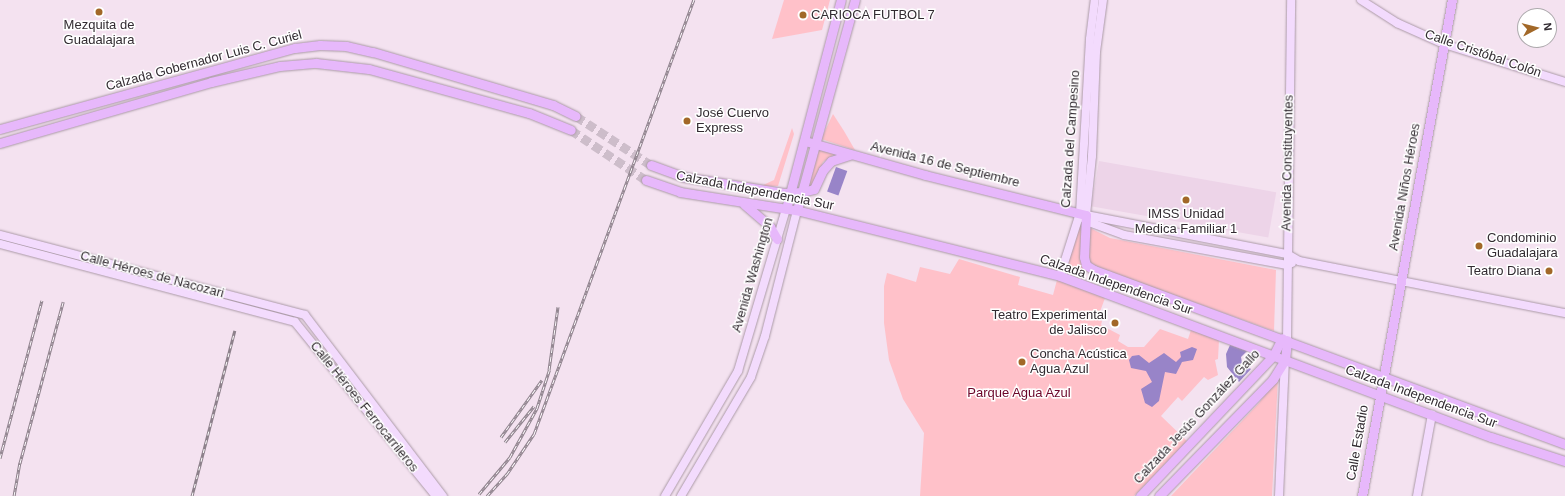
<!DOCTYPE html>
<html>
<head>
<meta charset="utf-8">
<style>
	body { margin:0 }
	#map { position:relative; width:1565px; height:496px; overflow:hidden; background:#f4e2f0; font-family:Helvetica,sans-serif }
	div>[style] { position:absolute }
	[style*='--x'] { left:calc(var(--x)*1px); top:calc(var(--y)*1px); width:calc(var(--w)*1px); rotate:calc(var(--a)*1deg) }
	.built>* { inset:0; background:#edd4e8; transform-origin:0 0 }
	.green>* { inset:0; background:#ffc1c9 }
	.water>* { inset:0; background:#9884c8; transform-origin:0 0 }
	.primary-tunnel>* { height:9px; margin-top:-4.5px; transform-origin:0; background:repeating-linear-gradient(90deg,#cdbdca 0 9px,transparent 0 13.5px) }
	.roads { filter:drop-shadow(0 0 1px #ab9aa7) drop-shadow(0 0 1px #ab9aa7) }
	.secondary>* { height:8px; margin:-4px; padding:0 4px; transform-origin:4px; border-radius:4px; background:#f3dbfd }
	.primary>* { height:9px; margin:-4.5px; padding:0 4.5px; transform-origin:4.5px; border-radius:4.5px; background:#e7b8fb }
	.rail>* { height:3px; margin-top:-1.5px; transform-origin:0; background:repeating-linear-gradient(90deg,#fff 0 4.5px,#8d818b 0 9px); box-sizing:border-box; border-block:1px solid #8d818b }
	.dots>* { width:11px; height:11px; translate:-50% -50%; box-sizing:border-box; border:2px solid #fff; border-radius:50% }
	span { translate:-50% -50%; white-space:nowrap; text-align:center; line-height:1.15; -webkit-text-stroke:3px #fff; paint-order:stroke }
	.poi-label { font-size:13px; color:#322b31 }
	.left { translate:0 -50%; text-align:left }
	.right { translate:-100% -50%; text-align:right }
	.street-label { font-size:13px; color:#322b31 }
	.park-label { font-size:13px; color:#6b0529 }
	.north { position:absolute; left:1517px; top:8px; width:40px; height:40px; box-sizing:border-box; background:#fff; border:1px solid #adaaad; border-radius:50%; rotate:83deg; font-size:11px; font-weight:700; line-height:16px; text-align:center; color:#322b31 }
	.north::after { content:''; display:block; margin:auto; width:14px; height:18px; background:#a26828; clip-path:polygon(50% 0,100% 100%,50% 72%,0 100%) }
</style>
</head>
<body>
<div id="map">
	<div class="built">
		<i style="left:1099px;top:161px;width:180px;height:46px;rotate:10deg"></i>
	</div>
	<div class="green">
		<i style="clip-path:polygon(784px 0,830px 0,822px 30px,772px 39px)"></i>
		<i style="clip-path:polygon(833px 114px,844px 131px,855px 150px,821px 139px)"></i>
		<i style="clip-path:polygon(792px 128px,794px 134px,778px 186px,759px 187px,774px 180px)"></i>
		<i style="clip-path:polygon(817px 148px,836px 153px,823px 162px,815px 183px,806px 189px)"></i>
		<i style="clip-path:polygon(1082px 219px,1088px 270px,1088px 272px,1068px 267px,1068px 264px)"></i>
		<i style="clip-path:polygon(1090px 228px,1110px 238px,1276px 270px,1274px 331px,1093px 266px,1088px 259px)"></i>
		<i style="clip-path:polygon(959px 259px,1020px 277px,1018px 285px,1053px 295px,1057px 280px,1105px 298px,1097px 320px,1102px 321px,1101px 325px,1120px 335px,1118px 341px,1128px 347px,1144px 347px,1160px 329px,1188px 339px,1191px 330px,1219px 340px,1218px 359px,1215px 360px,1218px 375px,1208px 380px,1204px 377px,1182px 401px,1178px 397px,1161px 416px,1187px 441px,1134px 496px,920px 496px,924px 433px,903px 399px,889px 360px,884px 323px,884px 286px,887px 273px,916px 282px,920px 267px,950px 274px)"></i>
		<i style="clip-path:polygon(1278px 377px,1272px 496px,1171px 496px,1259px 403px)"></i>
	</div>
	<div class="water">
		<i style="left:836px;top:167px;width:12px;height:26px;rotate:20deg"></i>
		<i style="clip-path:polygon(1230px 345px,1247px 351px,1241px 357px,1242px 363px,1251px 369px,1239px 382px,1227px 367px,1226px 354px)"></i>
		<i style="clip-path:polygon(1192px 347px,1197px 349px,1193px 360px,1182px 362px,1176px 374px,1165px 372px,1159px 401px,1152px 407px,1145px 403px,1141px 389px,1152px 382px,1146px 371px,1131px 368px,1129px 360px,1132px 356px,1139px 355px,1149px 363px,1164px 353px,1176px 362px,1181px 357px,1180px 352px)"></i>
	</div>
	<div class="primary-tunnel">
		<i style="--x:576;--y:116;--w:90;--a:33.2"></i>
		<i style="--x:571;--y:130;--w:90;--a:33.7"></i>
	</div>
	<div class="roads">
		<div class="secondary">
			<i style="--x:1103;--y:0;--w:52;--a:97.7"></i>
			<i style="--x:1096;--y:52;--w:104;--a:92.2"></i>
			<i style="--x:1092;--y:156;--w:59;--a:95.8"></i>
			<i style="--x:1086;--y:215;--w:205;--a:11"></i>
			<i style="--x:1287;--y:254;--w:14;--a:30"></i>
			<i style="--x:1299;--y:261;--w:271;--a:11.1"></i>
			<i style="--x:1361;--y:0;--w:43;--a:32.6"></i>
			<i style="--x:1397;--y:23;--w:51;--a:24.1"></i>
			<i style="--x:1444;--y:44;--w:127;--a:17.4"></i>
			<i style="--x:1083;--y:217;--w:5;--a:53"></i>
			<i style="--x:1086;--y:221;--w:40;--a:20.2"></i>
			<i style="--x:1124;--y:235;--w:166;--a:10.4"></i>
			<i style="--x:1287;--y:265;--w:5;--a:-22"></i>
			<i style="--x:0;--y:235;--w:315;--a:14.7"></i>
			<i style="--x:305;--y:315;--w:228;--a:52.7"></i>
			<i style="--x:0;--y:244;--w:305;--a:14.8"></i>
			<i style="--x:295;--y:322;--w:224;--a:51"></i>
			<i style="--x:1060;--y:276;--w:66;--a:-72.4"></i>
			<i style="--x:1080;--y:213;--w:174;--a:-86.7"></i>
			<i style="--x:1090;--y:39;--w:39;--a:-83"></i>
			<i style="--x:1287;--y:340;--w:340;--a:-89.3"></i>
			<i style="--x:665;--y:496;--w:145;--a:-59.7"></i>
			<i style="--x:738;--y:371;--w:169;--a:-73.5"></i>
			<i style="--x:681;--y:496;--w:138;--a:-59.5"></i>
			<i style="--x:751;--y:377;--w:43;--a:-71.1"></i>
			<i style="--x:765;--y:336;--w:130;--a:-75.7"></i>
			<i style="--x:1279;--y:496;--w:136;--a:-87.5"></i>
			<i style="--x:1417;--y:496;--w:83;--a:-79.6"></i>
		</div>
		<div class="primary">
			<i style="--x:0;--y:129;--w:306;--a:-15.4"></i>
			<i style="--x:295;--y:48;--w:25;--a:-7"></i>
			<i style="--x:320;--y:45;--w:26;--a:2"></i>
			<i style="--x:346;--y:46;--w:28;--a:13"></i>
			<i style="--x:373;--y:52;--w:188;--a:16.4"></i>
			<i style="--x:553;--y:105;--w:25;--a:26"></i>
			<i style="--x:805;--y:141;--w:125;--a:15.8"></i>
			<i style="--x:925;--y:175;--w:166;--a:14"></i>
			<i style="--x:1086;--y:215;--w:42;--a:92.7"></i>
			<i style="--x:1084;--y:257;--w:8;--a:76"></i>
			<i style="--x:1086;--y:265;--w:9;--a:32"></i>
			<i style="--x:1094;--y:270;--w:502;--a:20.28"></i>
			<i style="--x:0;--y:143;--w:220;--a:-16.1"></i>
			<i style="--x:211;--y:82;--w:71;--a:-13.1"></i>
			<i style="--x:280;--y:66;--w:36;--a:-5"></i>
			<i style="--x:316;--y:63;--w:53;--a:6.5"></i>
			<i style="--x:369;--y:69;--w:166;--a:15.4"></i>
			<i style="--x:529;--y:113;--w:45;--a:22"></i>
			<i style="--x:651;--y:165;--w:35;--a:20"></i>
			<i style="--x:684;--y:177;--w:101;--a:9.1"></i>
			<i style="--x:784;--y:193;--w:18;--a:-3"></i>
			<i style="--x:802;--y:192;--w:12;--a:-14"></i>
			<i style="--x:814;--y:189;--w:21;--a:-65"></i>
			<i style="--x:823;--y:170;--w:12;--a:-48"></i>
			<i style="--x:831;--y:161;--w:20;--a:-18"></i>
			<i style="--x:646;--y:180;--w:36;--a:19"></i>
			<i style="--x:680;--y:192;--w:121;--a:9"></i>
			<i style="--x:800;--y:211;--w:268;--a:14"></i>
			<i style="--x:1060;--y:276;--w:460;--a:20.5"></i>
			<i style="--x:1491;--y:437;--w:78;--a:18"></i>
			<i style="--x:744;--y:204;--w:35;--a:41"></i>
			<i style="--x:770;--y:227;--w:14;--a:60"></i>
			<i style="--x:786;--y:209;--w:216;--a:-75.3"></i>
			<i style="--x:797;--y:210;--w:218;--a:-74.6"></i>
			<i style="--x:1140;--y:496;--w:193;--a:-46.5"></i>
			<i style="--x:1273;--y:356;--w:20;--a:-63"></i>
			<i style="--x:1159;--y:496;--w:163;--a:-45.7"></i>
			<i style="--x:1273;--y:379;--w:22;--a:-58"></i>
			<i style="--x:1285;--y:360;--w:20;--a:-84"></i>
			<i style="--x:1362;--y:496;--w:504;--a:-79.72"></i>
		</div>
	</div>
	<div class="rail">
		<i style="--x:501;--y:437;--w:70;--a:-54.3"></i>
		<i style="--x:505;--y:442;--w:46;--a:-51.1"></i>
		<i style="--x:0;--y:458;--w:163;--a:-75.1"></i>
		<i style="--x:479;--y:494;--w:48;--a:-50"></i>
		<i style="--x:510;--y:457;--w:56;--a:-61.1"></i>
		<i style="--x:537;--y:408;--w:40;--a:-72"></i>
		<i style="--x:549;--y:370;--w:64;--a:-81.9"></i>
		<i style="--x:14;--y:496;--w:34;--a:-80"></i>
		<i style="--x:20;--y:463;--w:167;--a:-75"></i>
		<i style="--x:192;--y:496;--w:171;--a:-75.5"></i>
		<i style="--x:487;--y:496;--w:30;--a:-48"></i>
		<i style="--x:507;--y:474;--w:48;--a:-56"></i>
		<i style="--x:534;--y:434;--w:463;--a:-69.8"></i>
	</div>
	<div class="dots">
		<i style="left:99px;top:12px;background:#a26828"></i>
		<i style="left:803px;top:15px;background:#a26828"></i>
		<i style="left:687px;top:121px;background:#a26828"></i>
		<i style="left:1186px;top:200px;background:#a26828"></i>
		<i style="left:1479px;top:246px;background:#a26828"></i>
		<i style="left:1549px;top:271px;background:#a26828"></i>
		<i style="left:1115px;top:323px;background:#a26828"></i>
		<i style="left:1022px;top:362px;background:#a26828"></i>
	</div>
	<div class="poi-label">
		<span class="left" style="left:811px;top:15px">CARIOCA FUTBOL 7</span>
		<span style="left:99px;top:33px">Mezquita de<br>Guadalajara</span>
		<span class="left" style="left:696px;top:121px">José Cuervo<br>Express</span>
		<span style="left:1186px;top:222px">IMSS Unidad<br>Medica Familiar 1</span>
		<span class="left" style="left:1487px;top:246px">Condominio<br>Guadalajara</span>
		<span class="right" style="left:1541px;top:271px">Teatro Diana</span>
		<span class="right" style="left:1107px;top:323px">Teatro Experimental<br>de Jalisco</span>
		<span class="left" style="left:1030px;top:362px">Concha Acústica<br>Agua Azul</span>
	</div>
	<div class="street-label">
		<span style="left:1483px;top:54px;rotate:19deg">Calle Cristóbal Colón</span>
		<span style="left:204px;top:61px;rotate:-15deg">Calzada Gobernador Luis C. Curiel</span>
		<span style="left:1071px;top:139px;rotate:-86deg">Calzada del Campesino</span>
		<span style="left:1288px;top:163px;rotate:-89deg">Avenida Constituyentes</span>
		<span style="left:945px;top:165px;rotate:14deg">Avenida 16 de Septiembre</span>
		<span style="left:1405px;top:187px;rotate:-80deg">Avenida Niños Héroes</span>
		<span style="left:755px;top:191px;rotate:11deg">Calzada Independencia Sur</span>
		<span style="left:152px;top:275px;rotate:15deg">Calle Héroes de Nacozari</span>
		<span style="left:753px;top:275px;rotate:-74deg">Avenida Washington</span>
		<span style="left:1116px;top:285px;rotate:19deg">Calzada Independencia Sur</span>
		<span style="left:1421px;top:397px;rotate:20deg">Calzada Independencia Sur</span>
		<span style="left:364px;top:407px;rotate:51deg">Calle Héroes Ferrocarrileros</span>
		<span style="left:1197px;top:417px;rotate:-47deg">Calzada Jesús González Gallo</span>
		<span style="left:1358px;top:443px;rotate:-80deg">Calle Estadio</span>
	</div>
	<div class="park-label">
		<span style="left:1019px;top:393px">Parque Agua Azul</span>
	</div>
	<div class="north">N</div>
</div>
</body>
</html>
